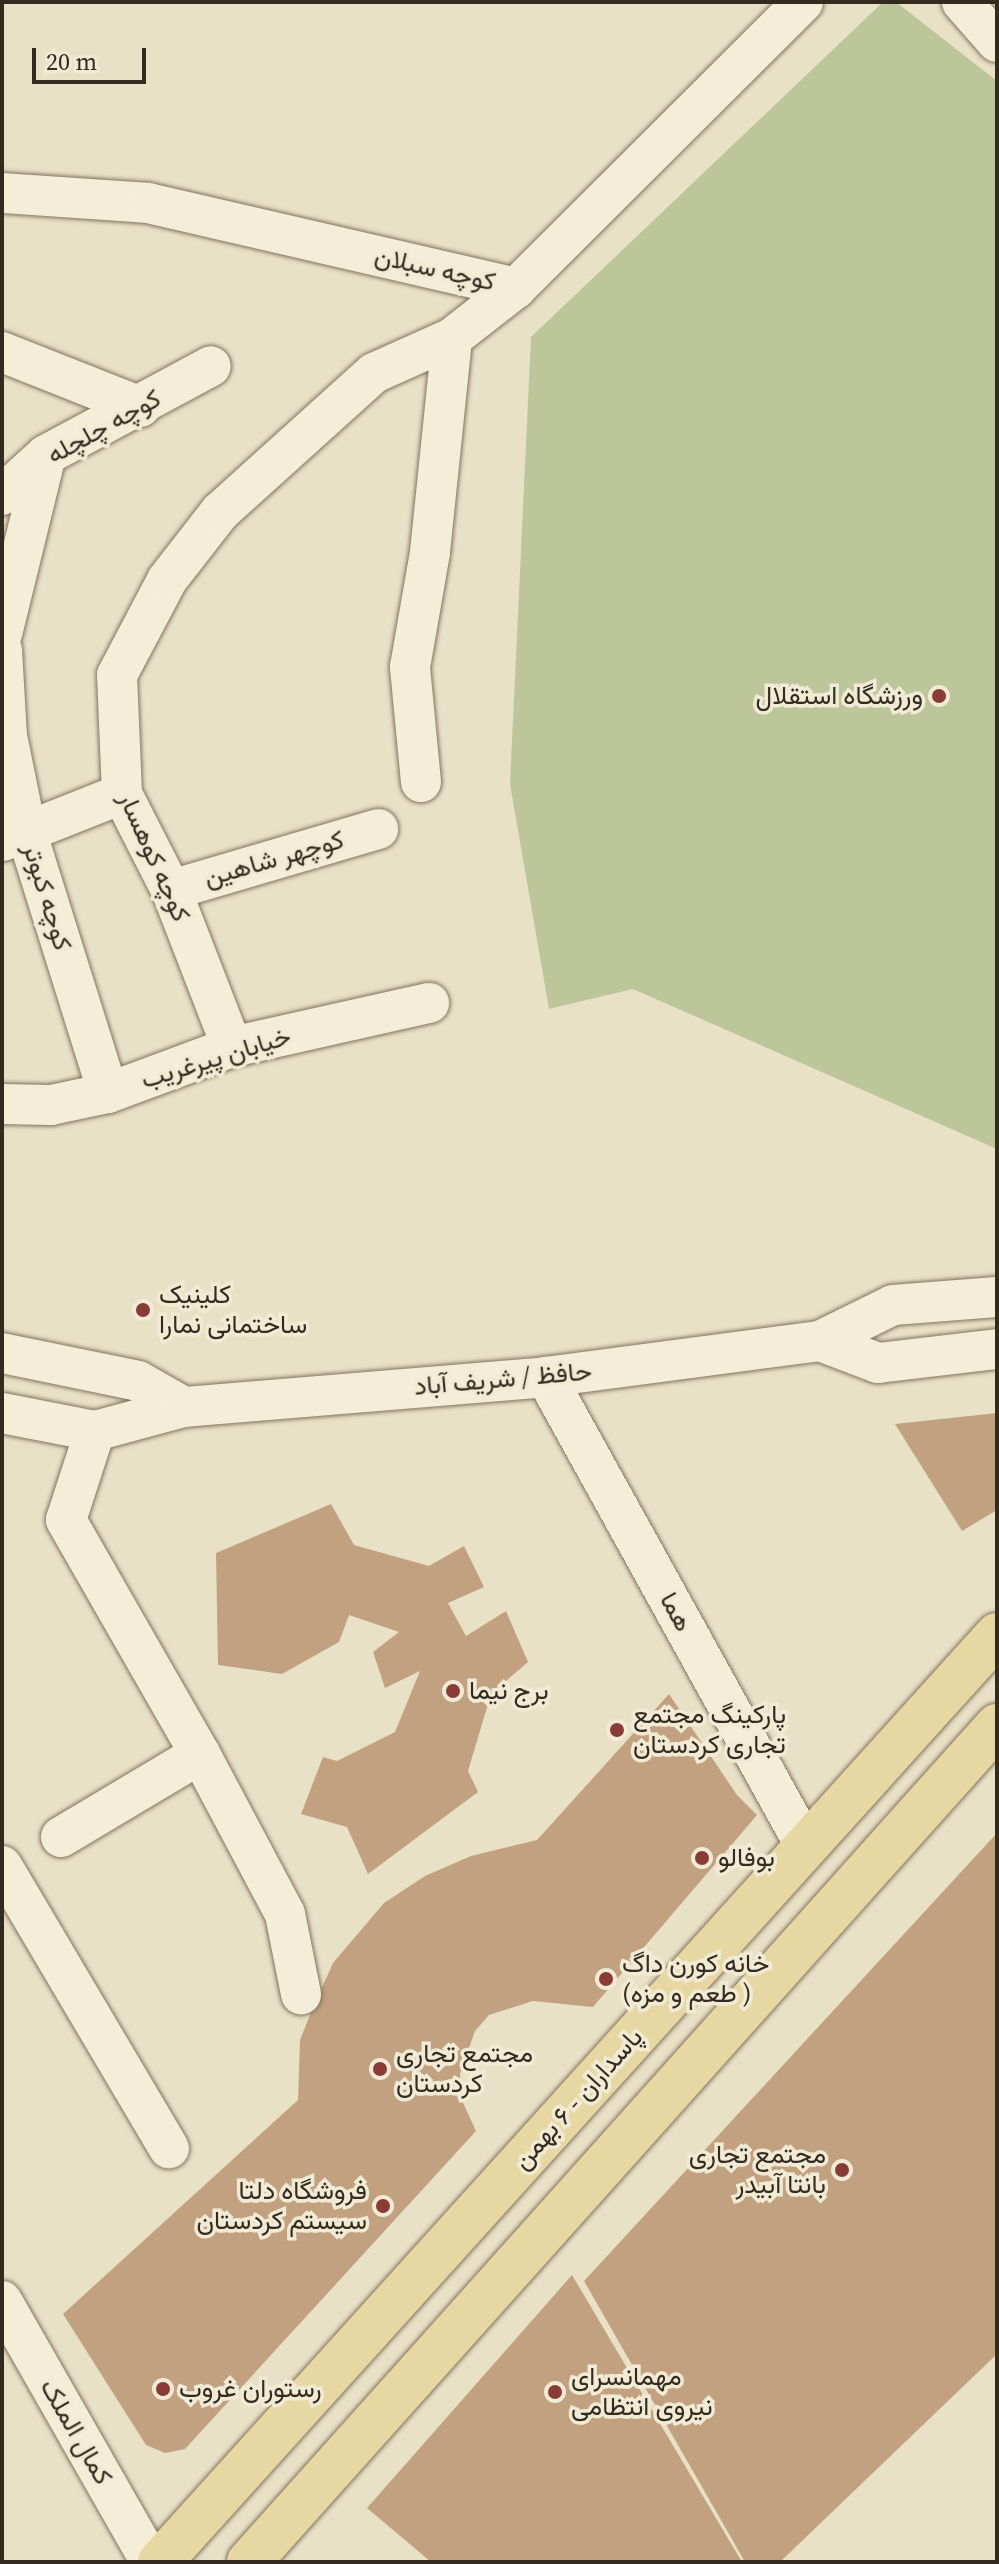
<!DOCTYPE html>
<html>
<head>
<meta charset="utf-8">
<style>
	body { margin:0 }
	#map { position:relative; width:999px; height:2564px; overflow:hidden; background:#e9e1c6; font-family:"Source Serif 4",Vazirmatn,serif }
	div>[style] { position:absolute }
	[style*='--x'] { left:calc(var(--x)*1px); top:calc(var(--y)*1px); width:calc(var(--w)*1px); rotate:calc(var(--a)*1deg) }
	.green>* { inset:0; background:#bdc59b }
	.building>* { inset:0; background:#c2a181 }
	.roads { filter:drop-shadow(0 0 2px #82745e) drop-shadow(0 0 2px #82745e) }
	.minor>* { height:40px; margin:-20px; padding:0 20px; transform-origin:20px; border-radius:20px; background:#f4eed8 }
	.major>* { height:44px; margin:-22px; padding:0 22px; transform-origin:22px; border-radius:22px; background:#e7d7a3 }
	.dots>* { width:22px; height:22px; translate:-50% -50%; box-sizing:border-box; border:4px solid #f1ebd5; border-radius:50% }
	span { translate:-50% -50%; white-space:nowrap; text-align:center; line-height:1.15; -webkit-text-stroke:7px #f1ebd5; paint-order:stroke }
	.street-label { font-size:26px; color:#342b20 }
	.poi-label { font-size:26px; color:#342b20 }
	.right { translate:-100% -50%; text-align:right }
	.left { translate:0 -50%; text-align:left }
	.frame { position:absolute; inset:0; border:4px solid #342b20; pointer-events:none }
	.scale { position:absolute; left:32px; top:48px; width:114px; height:36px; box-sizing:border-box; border:4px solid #342b20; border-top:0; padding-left:10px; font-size:24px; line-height:28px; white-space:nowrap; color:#342b20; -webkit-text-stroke:6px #f1ebd5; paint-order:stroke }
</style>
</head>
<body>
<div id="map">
	<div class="green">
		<i style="clip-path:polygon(883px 2px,896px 2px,997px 81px,997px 1149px,633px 989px,549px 1009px,510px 784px,531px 337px)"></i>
	</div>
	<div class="building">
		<i style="clip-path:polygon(997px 1413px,997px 1510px,962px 1531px,895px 1424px)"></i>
		<i style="clip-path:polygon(331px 1504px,354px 1545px,429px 1566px,464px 1546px,484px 1587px,448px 1603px,466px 1636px,506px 1611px,528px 1662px,491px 1694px,468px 1771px,478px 1792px,368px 1874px,347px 1827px,301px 1814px,323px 1757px,337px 1761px,395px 1732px,420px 1671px,385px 1688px,373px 1652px,399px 1632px,349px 1615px,339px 1642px,282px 1674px,218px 1665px,216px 1553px)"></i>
		<i style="clip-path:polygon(669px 1694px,737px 1795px,757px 1815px,593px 2007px,533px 2001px,489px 2015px,475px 2031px,460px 2074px,460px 2096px,476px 2131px,185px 2449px,165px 2453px,146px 2445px,63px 2314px,298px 2100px,300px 2040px,312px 2010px,333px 1963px,384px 1903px,425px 1876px,471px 1856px,537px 1840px)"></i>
		<i style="clip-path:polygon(997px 1833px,997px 2354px,780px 2562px,745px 2562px,584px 2281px)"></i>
		<i style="clip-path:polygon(572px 2275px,742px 2562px,431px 2562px,367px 2508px)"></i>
	</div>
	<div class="roads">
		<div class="minor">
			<i style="--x:962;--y:2;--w:53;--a:48.8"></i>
			<i style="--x:2;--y:193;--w:146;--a:3.9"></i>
			<i style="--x:148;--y:203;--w:378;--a:13"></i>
			<i style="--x:516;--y:288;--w:405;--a:-44.9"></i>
			<i style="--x:2;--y:352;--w:149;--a:21.6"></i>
			<i style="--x:2;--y:495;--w:59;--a:-42.3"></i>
			<i style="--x:46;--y:455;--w:187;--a:-28.3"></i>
			<i style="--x:2;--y:634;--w:184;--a:-76.2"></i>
			<i style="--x:2;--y:650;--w:86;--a:86.7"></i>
			<i style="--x:7;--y:736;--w:100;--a:78.5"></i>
			<i style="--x:27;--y:834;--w:271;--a:72.6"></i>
			<i style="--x:421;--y:782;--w:116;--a:-95.5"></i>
			<i style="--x:410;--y:667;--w:117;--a:-80.1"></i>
			<i style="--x:430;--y:552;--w:215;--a:-84.1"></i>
			<i style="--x:3;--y:841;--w:128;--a:-21.6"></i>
			<i style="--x:171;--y:890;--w:216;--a:-16.4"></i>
			<i style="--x:232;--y:1047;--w:168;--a:-111.2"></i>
			<i style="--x:171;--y:890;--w:108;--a:-117"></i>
			<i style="--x:122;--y:794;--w:119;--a:-92.4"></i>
			<i style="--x:117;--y:675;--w:107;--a:-62.2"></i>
			<i style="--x:167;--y:580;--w:86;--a:-52.1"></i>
			<i style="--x:220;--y:512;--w:207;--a:-42.1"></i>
			<i style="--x:374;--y:373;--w:85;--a:-24.2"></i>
			<i style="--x:452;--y:338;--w:81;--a:-38"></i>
			<i style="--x:2;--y:1104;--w:49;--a:1.2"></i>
			<i style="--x:51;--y:1105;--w:58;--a:-11.9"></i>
			<i style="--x:108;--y:1093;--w:132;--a:-20.4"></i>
			<i style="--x:232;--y:1047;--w:202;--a:-12.6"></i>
			<i style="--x:820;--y:1341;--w:62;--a:20.8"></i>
			<i style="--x:878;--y:1363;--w:120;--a:-6.7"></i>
			<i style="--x:2;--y:1353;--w:139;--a:11.6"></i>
			<i style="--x:138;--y:1381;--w:53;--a:29.5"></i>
			<i style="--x:546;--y:1377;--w:537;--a:61.05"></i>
			<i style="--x:2;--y:1413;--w:95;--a:11"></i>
			<i style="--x:95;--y:1431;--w:92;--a:-15.1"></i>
			<i style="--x:184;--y:1407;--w:363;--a:-4.7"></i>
			<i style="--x:546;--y:1377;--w:276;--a:-7.5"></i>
			<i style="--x:820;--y:1341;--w:81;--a:-26.3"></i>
			<i style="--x:893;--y:1305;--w:104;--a:-4.4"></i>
			<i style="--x:200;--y:1754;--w:181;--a:62"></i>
			<i style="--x:285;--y:1914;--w:82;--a:78.7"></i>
			<i style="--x:61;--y:1837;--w:162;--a:-30.8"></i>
			<i style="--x:200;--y:1754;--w:270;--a:-119.8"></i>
			<i style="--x:66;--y:1520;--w:94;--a:-72"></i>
			<i style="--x:2;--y:1866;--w:328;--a:59.4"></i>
			<i style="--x:2;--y:2301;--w:301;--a:60.3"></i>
		</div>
		<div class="major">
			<i style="--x:160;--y:2562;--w:1249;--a:-47.92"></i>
			<i style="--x:249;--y:2562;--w:1122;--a:-48.18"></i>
		</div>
	</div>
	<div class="dots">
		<i style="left:939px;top:696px;background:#893b35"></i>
		<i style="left:143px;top:1310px;background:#893b35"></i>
		<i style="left:453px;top:1691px;background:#893b35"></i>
		<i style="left:617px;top:1730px;background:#893b35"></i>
		<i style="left:702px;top:1858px;background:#893b35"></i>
		<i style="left:606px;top:1979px;background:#893b35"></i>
		<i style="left:380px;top:2069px;background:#893b35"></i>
		<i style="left:842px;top:2170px;background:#893b35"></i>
		<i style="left:383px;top:2206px;background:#893b35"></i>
		<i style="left:163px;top:2389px;background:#893b35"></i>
		<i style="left:555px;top:2392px;background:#893b35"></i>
	</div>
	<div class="street-label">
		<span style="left:435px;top:269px;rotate:13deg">کوچه سبلان</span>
		<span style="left:104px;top:427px;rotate:-29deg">کوچه چلچله</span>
		<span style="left:154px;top:857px;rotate:66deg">کوچه کوهسار</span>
		<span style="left:274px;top:859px;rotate:-16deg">کوچهر شاهین</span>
		<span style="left:47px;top:897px;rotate:73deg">کوچه کبوتر</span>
		<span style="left:216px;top:1058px;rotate:-17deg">خیابان پیرغریب</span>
		<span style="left:503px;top:1379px;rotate:-5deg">حافظ / شریف آباد</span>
		<span style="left:676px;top:1612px;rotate:61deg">هما</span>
		<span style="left:578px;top:2099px;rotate:-48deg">پاسداران - ۶ بهمن</span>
		<span style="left:76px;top:2432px;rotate:60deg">کمال الملک</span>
	</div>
	<div class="poi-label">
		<span class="right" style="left:923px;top:696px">ورزشگاه استقلال</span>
		<span class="left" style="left:159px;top:1310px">کلینیک<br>ساختمانی نمارا</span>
		<span class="left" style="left:469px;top:1691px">برج نیما</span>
		<span class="left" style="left:633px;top:1730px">پارکینگ مجتمع<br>تجاری کردستان</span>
		<span class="left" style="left:718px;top:1858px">بوفالو</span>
		<span class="left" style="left:622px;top:1979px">خانه کورن داگ<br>(طعم و مزه )</span>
		<span class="left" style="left:396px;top:2069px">مجتمع تجاری<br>کردستان</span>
		<span class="right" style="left:826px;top:2170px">مجتمع تجاری<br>بانتا آبیدر</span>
		<span class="right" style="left:367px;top:2206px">فروشگاه دلتا<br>سیستم کردستان</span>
		<span class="left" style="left:571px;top:2392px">مهمانسرای<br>نیروی انتظامی</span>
		<span class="left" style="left:179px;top:2389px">رستوران غروب</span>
	</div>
	<div class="frame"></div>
	<div class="scale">20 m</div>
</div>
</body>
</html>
